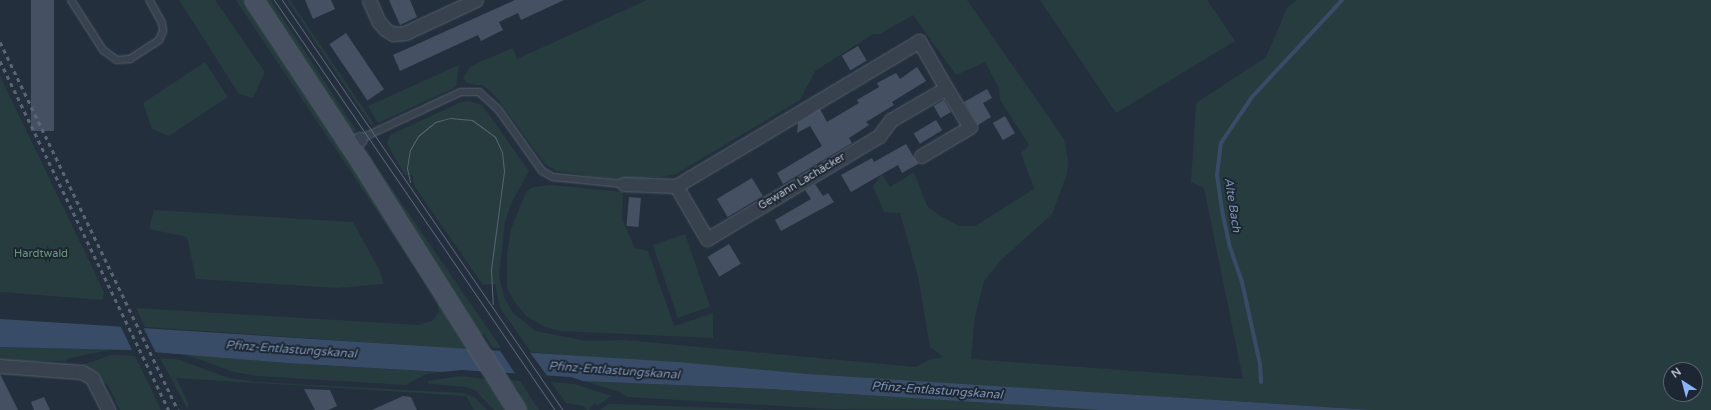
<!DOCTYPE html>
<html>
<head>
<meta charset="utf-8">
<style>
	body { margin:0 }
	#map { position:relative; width:1711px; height:410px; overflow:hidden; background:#242f3e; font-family:"Varela Round",sans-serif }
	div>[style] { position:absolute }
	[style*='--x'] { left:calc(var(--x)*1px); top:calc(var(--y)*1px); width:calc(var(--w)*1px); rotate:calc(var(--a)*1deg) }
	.green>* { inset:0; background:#263c3f; transform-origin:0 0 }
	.water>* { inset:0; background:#394c67 }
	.pier>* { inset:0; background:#242f3e }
	.stream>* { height:4px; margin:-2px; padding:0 2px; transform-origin:2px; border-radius:2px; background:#394c67 }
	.building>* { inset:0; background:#455162; transform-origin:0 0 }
	.roads { filter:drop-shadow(0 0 1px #565f6c) drop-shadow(0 0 1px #565f6c) }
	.lane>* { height:6px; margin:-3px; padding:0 3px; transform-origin:3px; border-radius:3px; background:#38414e }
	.street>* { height:13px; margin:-6.5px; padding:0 6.5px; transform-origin:6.5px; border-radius:6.5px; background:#38414e }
	.secondary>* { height:18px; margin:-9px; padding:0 9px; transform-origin:9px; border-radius:9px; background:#465061 }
	.tram>* { height:1px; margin:-0.5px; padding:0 0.5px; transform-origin:0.5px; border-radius:0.5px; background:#5a6575 }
	.rail>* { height:3px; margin-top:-1.5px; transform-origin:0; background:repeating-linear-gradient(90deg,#5a6575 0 4px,transparent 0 8px) }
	span { translate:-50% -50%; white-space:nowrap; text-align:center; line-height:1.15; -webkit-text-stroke:4px #1d2633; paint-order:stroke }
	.street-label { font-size:11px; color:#b4bcc9 }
	.park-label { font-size:11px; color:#6b9a76 }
	.water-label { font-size:12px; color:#7c92b1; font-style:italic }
	.north { position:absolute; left:1663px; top:362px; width:40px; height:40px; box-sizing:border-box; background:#1d2633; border:1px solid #59626f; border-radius:50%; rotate:324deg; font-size:11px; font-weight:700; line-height:16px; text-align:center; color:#b4bcc9 }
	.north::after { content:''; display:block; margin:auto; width:14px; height:18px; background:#8ab4f8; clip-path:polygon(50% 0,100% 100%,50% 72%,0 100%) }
</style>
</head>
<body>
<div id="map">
	<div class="green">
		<i style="clip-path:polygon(179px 0,215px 0,265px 72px,253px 98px,239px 94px)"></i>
		<i style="clip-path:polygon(236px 0,243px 0,252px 11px,345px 150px,466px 349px,145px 327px,136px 308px,418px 325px,432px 321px,439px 312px,437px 301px)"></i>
		<i style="clip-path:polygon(266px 0,271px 0,357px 131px,348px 129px,293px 48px)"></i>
		<i style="clip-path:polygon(287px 0,290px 0,374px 124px,371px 125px)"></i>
		<i style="clip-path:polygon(evenodd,647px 0,967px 0,1064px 139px,1068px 161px,1067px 174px,1052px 214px,1000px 261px,984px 281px,975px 317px,971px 359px,1243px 379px,1204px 188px,1191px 182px,1196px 103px,1266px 57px,1287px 8px,1297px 0,1711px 0,1711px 410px,1372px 410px,808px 374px,531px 352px,500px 308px,495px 284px,483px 285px,415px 187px,412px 175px,405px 175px,387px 144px,390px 135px,461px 102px,469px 101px,482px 105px,529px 171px,511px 204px,505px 222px,499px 276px,504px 297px,513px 313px,536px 331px,586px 341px,625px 340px,916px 367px,928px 360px,943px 357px,930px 347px,918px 276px,900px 213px,884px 212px,873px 186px,882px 174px,890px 187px,914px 172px,927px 206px,940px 216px,959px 226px,975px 226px,1034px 189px,1021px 153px,1029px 145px,1000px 100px,999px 88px,985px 62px,956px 75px,913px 15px,880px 34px,873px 34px,815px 71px,800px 100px,676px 174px,661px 177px,613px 179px,557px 171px,545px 164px,496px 97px,484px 86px,467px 83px,463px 78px,470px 67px,482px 61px,513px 48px,517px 59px,647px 0,1671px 370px,1695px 370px,1695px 394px,1671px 394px,1671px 370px)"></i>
		<i style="clip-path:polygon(1040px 0,1207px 0,1235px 41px,1116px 113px)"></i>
		<i style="clip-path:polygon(205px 62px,228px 97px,169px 136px,152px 129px,143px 103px)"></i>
		<i style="clip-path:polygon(459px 65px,456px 86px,452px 89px,378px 123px,368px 106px)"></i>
		<i style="clip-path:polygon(0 76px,104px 292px,103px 300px,0 292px)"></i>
		<i style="clip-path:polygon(366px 151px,501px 348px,493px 348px,484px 334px,479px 336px,364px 155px)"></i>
		<i style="clip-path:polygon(552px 185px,623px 192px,622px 219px,635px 248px,648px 251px,674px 326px,713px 313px,713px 338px,561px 331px,545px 327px,526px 316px,514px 301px,507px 287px,507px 255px,511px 229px,526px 192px,533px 187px)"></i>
		<i style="clip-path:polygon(154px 210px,353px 222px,380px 271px,384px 284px,337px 288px,196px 279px,187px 237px,149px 229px)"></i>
		<i style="left:685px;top:234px;width:77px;height:34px;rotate:71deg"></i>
		<i style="clip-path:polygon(0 347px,100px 349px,114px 349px,70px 358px,65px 361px,32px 361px,31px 365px,0 363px)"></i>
		<i style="clip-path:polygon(181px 353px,286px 363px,442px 372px,426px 374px,406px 385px,258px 376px,234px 372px)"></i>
		<i style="clip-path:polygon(111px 355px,135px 356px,161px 410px,120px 410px,107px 383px,101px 385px,93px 370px,79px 366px)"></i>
		<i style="clip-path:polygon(160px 358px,177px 359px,229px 378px,258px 382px,463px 393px,474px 397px,487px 410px,474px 410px,466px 396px,176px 378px,188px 402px,188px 410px)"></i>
		<i style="clip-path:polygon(460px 376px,485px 379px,505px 410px,494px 410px,476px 391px,467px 387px,429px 384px,427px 381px)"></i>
		<i style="clip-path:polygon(509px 380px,520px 381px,539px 410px,527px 410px,517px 395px,520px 393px)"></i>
		<i style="clip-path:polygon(583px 381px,769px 389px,1101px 410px,832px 409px,627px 397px,620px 392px)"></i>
		<i style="clip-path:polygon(551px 382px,575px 384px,611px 396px,597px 406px,595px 403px,588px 410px,583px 406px,566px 403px)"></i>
		<i style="clip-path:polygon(609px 404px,615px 404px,777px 410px,600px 410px)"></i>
	</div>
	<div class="water">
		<i style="clip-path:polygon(0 319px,677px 362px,808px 374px,1372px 410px,1101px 410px,769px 389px,583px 381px,571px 377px,461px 370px,442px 372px,286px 363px,128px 350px,0 347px)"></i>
	</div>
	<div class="pier">
		<i style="clip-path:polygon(120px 325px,142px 325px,156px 353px,133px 352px)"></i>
		<i style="clip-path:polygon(499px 349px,529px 351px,548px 377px,516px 375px)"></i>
	</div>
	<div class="stream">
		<i style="--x:1261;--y:382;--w:18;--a:-93"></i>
		<i style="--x:1260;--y:364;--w:84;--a:-102.4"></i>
		<i style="--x:1242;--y:282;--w:36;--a:-109"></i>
		<i style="--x:1230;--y:248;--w:39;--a:-102"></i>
		<i style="--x:1222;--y:210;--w:35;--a:-98"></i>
		<i style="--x:1217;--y:175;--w:32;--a:-83"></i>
		<i style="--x:1221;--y:143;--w:55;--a:-56"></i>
		<i style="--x:1252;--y:97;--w:132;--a:-47.1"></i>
	</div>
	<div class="building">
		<i style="left:31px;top:0;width:23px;height:131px"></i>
		<i style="clip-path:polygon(305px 0,331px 0,335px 9px,313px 19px)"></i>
		<i style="clip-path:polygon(389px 0,410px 0,417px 17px,400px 25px)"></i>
		<i style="clip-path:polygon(515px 0,564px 0,521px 20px,518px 13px,499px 22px,503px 30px,481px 41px,478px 35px,400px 71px,393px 55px)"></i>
		<i style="left:346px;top:33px;width:68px;height:20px;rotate:56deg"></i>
		<i style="left:858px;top:46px;width:17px;height:19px;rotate:59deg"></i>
		<i style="clip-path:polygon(917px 67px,926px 81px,892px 102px,894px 105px,866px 122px,869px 125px,849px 138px,852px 143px,783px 184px,777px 173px,822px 146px,810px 126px,797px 133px,798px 123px,820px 109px,827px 122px,859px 103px,857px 100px,879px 87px,877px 83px,896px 73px,900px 79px)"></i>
		<i style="clip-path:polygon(987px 89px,992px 98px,983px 103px,991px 117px,978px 125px,964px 102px)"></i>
		<i style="left:944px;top:100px;width:14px;height:12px;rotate:60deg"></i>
		<i style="left:1005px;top:116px;width:20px;height:14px;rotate:60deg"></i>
		<i style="left:936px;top:120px;width:12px;height:26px;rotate:59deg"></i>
		<i style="clip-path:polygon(906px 144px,918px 164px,902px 173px,898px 165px,851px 192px,841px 175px,872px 158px,874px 162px)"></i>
		<i style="left:752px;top:178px;width:21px;height:41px;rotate:59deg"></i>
		<i style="clip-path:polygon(815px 184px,823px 196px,828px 193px,834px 202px,781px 231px,775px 220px,811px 199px,805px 190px)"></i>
		<i style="left:629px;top:197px;width:12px;height:29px;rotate:5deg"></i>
		<i style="left:729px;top:244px;width:23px;height:25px;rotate:59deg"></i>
		<i style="clip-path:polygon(0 374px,18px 410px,0 410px)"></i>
		<i style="clip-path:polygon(304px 389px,330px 390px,337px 406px,328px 410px,315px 410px)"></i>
		<i style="clip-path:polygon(403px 396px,411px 397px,417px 410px,372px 410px)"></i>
		<i style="clip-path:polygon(44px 397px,50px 410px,34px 410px,31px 402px)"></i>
	</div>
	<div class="roads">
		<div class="lane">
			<i style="--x:71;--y:0;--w:59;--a:57.4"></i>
			<i style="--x:103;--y:50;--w:17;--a:36"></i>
			<i style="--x:117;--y:60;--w:13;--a:-4"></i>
			<i style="--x:130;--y:59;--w:35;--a:-33"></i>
			<i style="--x:159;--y:40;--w:10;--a:-66"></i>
			<i style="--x:163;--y:31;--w:8;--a:-97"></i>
			<i style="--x:162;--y:23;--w:26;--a:-119"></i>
			<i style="--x:360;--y:139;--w:111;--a:-25"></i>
			<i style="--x:461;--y:92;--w:18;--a:0"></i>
			<i style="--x:479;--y:92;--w:25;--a:42"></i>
			<i style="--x:498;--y:109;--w:76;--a:54.6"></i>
			<i style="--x:542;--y:171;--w:13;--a:29"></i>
			<i style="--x:553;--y:177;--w:71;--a:5.6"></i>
		</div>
		<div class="street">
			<i style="--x:369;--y:0;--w:24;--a:66"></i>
			<i style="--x:379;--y:22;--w:9;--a:49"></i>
			<i style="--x:385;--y:29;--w:9;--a:32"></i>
			<i style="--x:393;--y:34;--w:12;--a:-5"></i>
			<i style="--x:405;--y:33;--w:78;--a:-24.9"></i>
			<i style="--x:919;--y:41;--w:54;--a:60.1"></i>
			<i style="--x:946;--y:88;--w:64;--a:149.8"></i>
			<i style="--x:891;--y:120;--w:20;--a:127"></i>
			<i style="--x:879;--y:136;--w:200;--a:149.1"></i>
			<i style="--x:707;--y:239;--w:61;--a:-120.3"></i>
			<i style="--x:676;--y:186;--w:283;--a:-30.8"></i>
			<i style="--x:350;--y:146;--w:12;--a:-35"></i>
			<i style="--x:921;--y:156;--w:57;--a:-30.6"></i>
			<i style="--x:970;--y:127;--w:46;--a:-121.6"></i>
			<i style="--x:624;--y:184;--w:52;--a:2.2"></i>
			<i style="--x:0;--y:366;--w:82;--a:4.2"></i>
			<i style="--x:82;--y:372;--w:12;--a:31"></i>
			<i style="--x:92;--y:378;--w:36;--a:63"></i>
		</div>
		<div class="secondary">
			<i style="--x:254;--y:0;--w:196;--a:56.6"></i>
			<i style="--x:362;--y:164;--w:291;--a:57.8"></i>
		</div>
	</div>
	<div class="tram">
		<i style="--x:274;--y:0;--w:497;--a:55.6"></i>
		<i style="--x:282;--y:0;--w:497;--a:55.6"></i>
		<i style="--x:410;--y:182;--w:14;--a:-102"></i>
		<i style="--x:407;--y:168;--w:18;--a:-81"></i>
		<i style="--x:410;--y:150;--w:16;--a:-60"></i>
		<i style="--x:418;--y:136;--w:22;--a:-39"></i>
		<i style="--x:435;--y:122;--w:16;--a:-15"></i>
		<i style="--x:450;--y:118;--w:22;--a:5"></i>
		<i style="--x:472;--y:120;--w:29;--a:36"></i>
		<i style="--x:495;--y:137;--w:17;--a:65"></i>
		<i style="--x:502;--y:152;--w:19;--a:84"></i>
		<i style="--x:504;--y:171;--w:100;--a:97.5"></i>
		<i style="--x:491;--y:270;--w:34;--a:87"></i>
	</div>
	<div class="rail">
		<i style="--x:0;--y:42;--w:409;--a:64.2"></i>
		<i style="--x:0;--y:61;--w:388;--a:64.2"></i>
	</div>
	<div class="street-label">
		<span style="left:802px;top:182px;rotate:-31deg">Gewann Lachäcker</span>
	</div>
	<div class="park-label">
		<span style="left:41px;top:254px">Hardtwald</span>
	</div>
	<div class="water-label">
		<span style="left:1232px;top:205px;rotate:81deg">Alte Bach</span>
		<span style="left:291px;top:350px;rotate:4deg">Pfinz-Entlastungskanal</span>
		<span style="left:614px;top:371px;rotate:4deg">Pfinz-Entlastungskanal</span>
		<span style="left:937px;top:391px;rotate:4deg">Pfinz-Entlastungskanal</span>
	</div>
	<div class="north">N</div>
</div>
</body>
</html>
